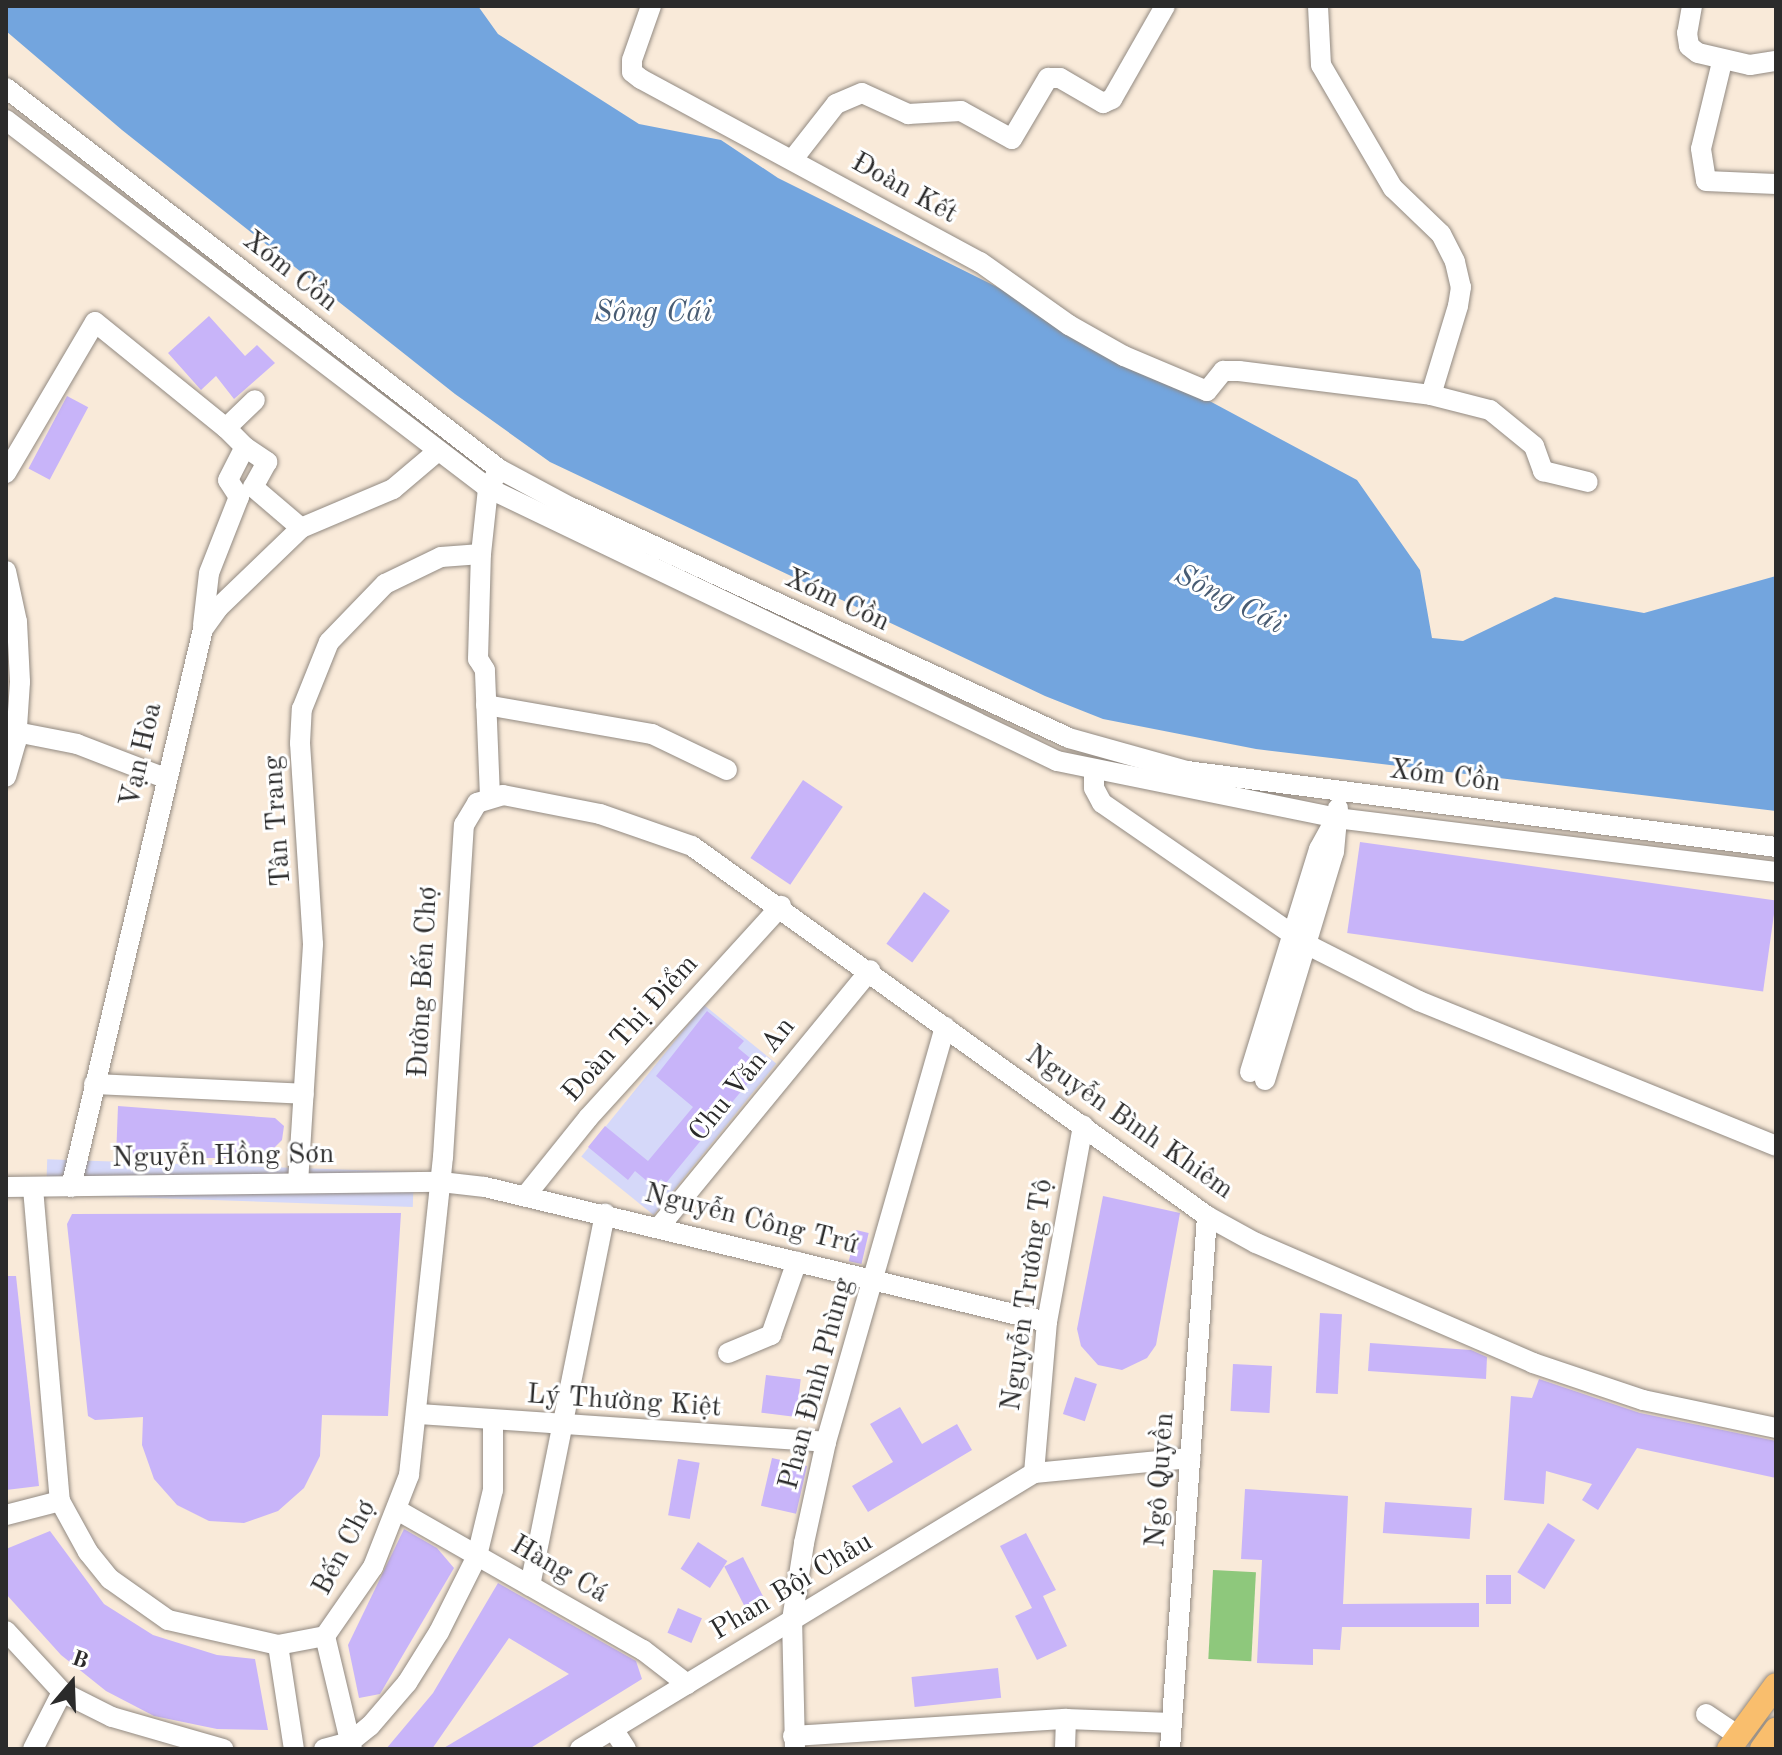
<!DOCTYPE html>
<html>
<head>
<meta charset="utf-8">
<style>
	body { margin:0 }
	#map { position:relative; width:1782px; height:1755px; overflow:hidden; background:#f9ead9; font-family:"Old Standard TT",serif }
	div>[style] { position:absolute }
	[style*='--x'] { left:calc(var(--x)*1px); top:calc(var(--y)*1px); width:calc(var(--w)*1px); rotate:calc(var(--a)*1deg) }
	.built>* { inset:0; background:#d5d8f9; transform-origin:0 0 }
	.green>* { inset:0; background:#8ec87c; transform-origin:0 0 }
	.water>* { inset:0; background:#73a5de }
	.building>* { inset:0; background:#c8b4f9; transform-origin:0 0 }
	.roads { filter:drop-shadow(0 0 2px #928a82) drop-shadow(0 0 2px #928a82) }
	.minor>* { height:20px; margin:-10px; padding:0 10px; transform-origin:10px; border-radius:10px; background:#fff }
	.major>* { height:24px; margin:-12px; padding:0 12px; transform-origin:12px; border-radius:12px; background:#f9be6d }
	span { translate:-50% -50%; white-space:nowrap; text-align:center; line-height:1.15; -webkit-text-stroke:6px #fff; paint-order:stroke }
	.street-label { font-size:28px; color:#2b2b2b }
	.water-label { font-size:30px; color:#485c73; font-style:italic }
	.frame { position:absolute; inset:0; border:8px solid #2b2b2b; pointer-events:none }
	.north { position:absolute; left:32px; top:1643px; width:80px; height:80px; -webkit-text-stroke:6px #fff; paint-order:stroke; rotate:19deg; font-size:22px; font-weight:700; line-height:32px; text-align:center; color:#2b2b2b }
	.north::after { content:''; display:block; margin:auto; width:28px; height:36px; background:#2b2b2b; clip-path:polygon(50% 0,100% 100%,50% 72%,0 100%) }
</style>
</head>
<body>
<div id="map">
	<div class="built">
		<i style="left:704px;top:1005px;width:93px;height:195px;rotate:39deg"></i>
		<i style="left:414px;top:1172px;width:35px;height:367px;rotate:92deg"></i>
	</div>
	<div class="green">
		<i style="left:1213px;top:1570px;width:43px;height:89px;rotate:3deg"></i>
	</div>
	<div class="water">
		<i style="clip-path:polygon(6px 6px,478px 6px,498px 34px,639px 124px,721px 140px,778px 178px,995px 286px,1357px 480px,1420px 570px,1432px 638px,1463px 641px,1555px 597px,1644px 613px,1776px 576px,1776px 811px,1256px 749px,1103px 719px,1045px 696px,550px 462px,455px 394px,122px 130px,6px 31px)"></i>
	</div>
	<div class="building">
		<i style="clip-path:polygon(209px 316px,245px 356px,257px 345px,275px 363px,234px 399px,216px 376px,201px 390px,168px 353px)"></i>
		<i style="left:67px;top:396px;width:24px;height:82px;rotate:28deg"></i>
		<i style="left:803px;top:780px;width:48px;height:94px;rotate:34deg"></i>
		<i style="left:1360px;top:842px;width:420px;height:92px;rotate:8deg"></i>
		<i style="left:924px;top:892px;width:32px;height:64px;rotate:36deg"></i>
		<i style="clip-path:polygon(707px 1011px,744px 1041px,738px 1048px,761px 1067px,666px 1183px,661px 1179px,654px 1187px,635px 1171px,628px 1180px,588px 1147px,605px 1126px,648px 1161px,693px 1107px,656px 1076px)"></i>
		<i style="clip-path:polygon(118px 1106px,275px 1118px,284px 1126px,282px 1140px,270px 1152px,238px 1158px,116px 1158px)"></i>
		<i style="clip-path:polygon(1103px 1196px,1180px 1213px,1156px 1345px,1147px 1358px,1122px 1370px,1098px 1365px,1081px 1346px,1077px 1329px)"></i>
		<i style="clip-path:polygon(401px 1213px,388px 1416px,322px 1415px,320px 1456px,304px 1488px,278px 1511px,244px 1523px,209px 1521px,177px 1505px,154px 1479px,142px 1445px,143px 1417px,95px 1420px,88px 1416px,67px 1224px,72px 1214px)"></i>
		<i style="left:856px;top:1230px;width:13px;height:32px;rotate:13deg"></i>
		<i style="clip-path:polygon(6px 1276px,16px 1276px,39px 1486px,6px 1490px)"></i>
		<i style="left:1320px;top:1313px;width:22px;height:80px;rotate:3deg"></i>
		<i style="clip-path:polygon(1370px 1343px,1471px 1350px,1487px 1357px,1486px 1379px,1368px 1371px)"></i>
		<i style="left:1233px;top:1364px;width:39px;height:47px;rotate:3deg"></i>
		<i style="left:766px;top:1375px;width:35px;height:38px;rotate:7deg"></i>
		<i style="left:1075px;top:1377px;width:23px;height:39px;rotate:18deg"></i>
		<i style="clip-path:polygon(1539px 1379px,1640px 1413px,1776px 1441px,1776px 1478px,1637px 1448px,1598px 1510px,1582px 1500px,1592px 1484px,1546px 1471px,1544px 1504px,1504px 1500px,1511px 1396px,1532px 1398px)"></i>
		<i style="clip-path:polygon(900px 1407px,922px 1444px,957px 1424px,972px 1450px,868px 1512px,852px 1486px,893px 1462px,870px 1424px)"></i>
		<i style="left:772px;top:1458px;width:36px;height:49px;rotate:13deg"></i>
		<i style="left:678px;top:1459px;width:22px;height:57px;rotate:10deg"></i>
		<i style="clip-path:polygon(1245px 1489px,1348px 1496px,1343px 1604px,1479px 1603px,1479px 1627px,1342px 1627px,1340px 1650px,1313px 1649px,1313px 1665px,1257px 1663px,1262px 1560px,1241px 1559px)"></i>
		<i style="left:1385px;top:1502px;width:87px;height:31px;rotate:4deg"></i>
		<i style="left:1548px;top:1523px;width:32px;height:58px;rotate:32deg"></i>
		<i style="clip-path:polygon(404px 1529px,437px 1548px,454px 1568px,380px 1694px,359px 1698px,348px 1645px)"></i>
		<i style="clip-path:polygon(50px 1531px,104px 1604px,153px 1635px,217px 1655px,255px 1659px,268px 1730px,217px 1729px,154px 1716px,106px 1691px,61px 1655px,6px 1594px,6px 1549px)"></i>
		<i style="clip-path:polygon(1026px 1533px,1056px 1590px,1043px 1596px,1067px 1646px,1037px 1660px,1015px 1616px,1032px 1608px,1000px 1546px)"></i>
		<i style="left:698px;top:1542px;width:35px;height:32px;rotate:33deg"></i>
		<i style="left:743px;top:1557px;width:51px;height:21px;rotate:63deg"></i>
		<i style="left:1486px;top:1575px;width:25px;height:29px"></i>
		<i style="clip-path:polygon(498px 1583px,636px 1661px,642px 1679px,529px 1749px,442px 1749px,569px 1674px,509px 1638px,432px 1749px,386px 1749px,433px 1693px)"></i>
		<i style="left:678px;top:1608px;width:26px;height:27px;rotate:23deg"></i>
		<i style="left:998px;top:1668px;width:30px;height:87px;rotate:84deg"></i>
	</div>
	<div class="roads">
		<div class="minor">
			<i style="--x:651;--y:6;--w:57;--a:109.4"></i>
			<i style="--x:632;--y:60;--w:12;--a:90"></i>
			<i style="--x:632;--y:72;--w:11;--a:38"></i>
			<i style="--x:641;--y:79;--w:385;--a:28.4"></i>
			<i style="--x:980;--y:262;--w:109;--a:35.3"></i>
			<i style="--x:1069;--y:325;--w:63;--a:29.4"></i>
			<i style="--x:1124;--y:356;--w:90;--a:22.9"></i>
			<i style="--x:1207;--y:391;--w:26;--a:-51"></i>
			<i style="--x:1223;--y:371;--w:16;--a:0"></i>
			<i style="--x:1239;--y:371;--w:193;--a:7.1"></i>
			<i style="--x:1431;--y:395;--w:61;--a:14.3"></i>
			<i style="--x:1490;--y:410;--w:57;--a:39.3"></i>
			<i style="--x:1534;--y:446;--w:27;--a:70"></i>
			<i style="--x:1543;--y:471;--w:46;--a:13.7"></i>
			<i style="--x:1318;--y:6;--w:59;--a:87.1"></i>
			<i style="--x:1321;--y:65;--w:143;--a:59.7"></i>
			<i style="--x:1393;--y:188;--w:66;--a:43.8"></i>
			<i style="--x:1441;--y:234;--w:31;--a:63"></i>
			<i style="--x:1455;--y:262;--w:26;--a:77"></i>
			<i style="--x:1461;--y:287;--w:19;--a:99"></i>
			<i style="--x:1458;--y:306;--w:93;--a:106.9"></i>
			<i style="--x:1692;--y:6;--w:27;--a:100"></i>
			<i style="--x:1687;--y:33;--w:13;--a:81"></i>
			<i style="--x:1689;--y:46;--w:11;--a:38"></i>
			<i style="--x:1698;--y:53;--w:53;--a:13"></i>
			<i style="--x:1750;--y:65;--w:26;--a:-9"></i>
			<i style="--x:1722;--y:62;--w:89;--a:103.6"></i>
			<i style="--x:1701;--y:149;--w:32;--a:81"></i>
			<i style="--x:1706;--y:181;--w:70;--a:2.5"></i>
			<i style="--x:6;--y:88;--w:623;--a:37.7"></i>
			<i style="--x:499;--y:469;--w:81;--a:28.2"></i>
			<i style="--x:570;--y:507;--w:550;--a:24.84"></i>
			<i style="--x:1069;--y:738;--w:123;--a:15.6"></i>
			<i style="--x:1187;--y:771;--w:594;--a:7.35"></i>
			<i style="--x:6;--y:120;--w:606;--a:37.36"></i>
			<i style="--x:488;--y:488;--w:631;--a:25.63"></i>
			<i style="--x:1057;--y:761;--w:285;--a:11.5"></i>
			<i style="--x:1336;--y:818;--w:443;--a:7"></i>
			<i style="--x:793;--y:159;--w:70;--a:-52"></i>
			<i style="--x:836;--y:104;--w:28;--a:-23"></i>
			<i style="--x:862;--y:93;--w:51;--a:24.5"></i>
			<i style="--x:908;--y:114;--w:53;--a:-3.2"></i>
			<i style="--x:961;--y:111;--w:58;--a:28.8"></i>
			<i style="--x:1012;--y:139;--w:71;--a:-59.5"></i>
			<i style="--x:1048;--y:78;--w:12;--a:0"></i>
			<i style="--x:1060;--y:78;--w:50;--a:30.2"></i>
			<i style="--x:1103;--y:103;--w:10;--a:-24"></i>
			<i style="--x:1112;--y:99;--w:107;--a:-60.3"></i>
			<i style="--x:245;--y:447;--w:27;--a:34"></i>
			<i style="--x:267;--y:462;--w:29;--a:119"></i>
			<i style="--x:253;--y:487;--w:63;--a:40.5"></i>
			<i style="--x:6;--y:473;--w:175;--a:-59.5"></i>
			<i style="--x:95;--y:322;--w:169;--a:39"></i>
			<i style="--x:6;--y:571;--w:52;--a:77.8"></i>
			<i style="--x:17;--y:622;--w:60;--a:87.1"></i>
			<i style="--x:20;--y:682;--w:60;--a:93.8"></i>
			<i style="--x:16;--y:742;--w:36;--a:106"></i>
			<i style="--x:203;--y:625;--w:52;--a:-83.4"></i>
			<i style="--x:209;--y:573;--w:82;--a:-68.5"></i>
			<i style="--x:239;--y:497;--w:20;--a:-123"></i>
			<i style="--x:228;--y:480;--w:37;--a:-63"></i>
			<i style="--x:245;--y:447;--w:27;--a:-135"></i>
			<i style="--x:226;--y:428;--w:40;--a:-44"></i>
			<i style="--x:486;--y:705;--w:169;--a:9.9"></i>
			<i style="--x:652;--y:734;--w:83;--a:25.6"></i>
			<i style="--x:16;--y:732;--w:62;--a:11.1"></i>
			<i style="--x:77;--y:744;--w:94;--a:21.1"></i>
			<i style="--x:1094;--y:770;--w:18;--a:90"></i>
			<i style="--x:1094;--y:788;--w:17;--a:62"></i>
			<i style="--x:1102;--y:803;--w:250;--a:34.6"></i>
			<i style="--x:1308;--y:945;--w:124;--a:26.8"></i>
			<i style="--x:1419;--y:1001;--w:385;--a:22.1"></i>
			<i style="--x:490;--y:797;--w:127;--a:-92.3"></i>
			<i style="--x:485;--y:670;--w:13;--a:-122"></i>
			<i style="--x:478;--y:659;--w:105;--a:-88.4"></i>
			<i style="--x:481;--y:554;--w:66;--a:-83.9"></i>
			<i style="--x:488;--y:488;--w:13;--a:-58"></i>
			<i style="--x:1250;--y:1072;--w:233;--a:-72.8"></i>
			<i style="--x:1319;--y:849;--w:31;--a:-61"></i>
			<i style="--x:1265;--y:1080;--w:238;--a:-73.2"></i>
			<i style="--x:1334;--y:852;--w:44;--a:-84.8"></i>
			<i style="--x:94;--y:1084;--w:210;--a:2.7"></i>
			<i style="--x:298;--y:1183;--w:239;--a:-86.4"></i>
			<i style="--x:313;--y:944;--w:201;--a:-93.7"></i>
			<i style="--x:300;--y:743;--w:34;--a:-87"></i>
			<i style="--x:302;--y:709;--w:72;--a:-68.1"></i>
			<i style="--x:329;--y:642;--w:81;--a:-46"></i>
			<i style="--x:385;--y:584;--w:62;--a:-25.7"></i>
			<i style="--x:441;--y:557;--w:40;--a:-4.3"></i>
			<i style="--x:6;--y:1187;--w:435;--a:-0.7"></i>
			<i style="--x:441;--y:1182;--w:44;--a:6.5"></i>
			<i style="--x:485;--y:1187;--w:578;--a:13.51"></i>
			<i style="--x:71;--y:1187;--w:573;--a:-76.69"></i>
			<i style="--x:203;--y:629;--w:26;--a:-54"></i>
			<i style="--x:218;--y:608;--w:115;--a:-43.9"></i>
			<i style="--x:301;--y:528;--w:100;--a:-23"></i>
			<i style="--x:393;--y:489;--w:59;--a:-40.2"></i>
			<i style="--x:33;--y:1188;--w:314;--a:85.1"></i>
			<i style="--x:60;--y:1501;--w:58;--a:61.2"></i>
			<i style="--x:88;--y:1552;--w:35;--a:51"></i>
			<i style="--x:110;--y:1579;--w:71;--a:35.3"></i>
			<i style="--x:168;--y:1620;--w:113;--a:12.8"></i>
			<i style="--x:278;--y:1645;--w:48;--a:-10.8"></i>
			<i style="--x:325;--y:1636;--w:84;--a:-55.2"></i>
			<i style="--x:373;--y:1567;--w:99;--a:-68.6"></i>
			<i style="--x:409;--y:1475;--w:320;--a:-83.9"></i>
			<i style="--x:443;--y:1157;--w:333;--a:-86.4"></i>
			<i style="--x:464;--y:825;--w:26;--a:-59"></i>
			<i style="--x:477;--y:803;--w:27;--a:-17"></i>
			<i style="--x:503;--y:795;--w:99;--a:11.1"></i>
			<i style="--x:600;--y:814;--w:97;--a:19.2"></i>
			<i style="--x:692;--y:846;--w:634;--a:35.7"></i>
			<i style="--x:1207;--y:1216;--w:56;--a:28.9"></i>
			<i style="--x:1256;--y:1243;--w:302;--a:23.4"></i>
			<i style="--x:1533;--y:1363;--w:116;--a:18.6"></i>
			<i style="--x:1643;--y:1400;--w:136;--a:11.9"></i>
			<i style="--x:527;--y:1194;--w:97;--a:-51.2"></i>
			<i style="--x:588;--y:1118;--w:287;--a:-47.7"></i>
			<i style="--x:660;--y:1226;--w:331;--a:-50.6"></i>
			<i style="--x:728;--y:1353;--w:47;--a:-22.7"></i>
			<i style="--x:771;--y:1335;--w:78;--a:-70.6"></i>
			<i style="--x:418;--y:1414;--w:409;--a:3.9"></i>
			<i style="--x:1034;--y:1473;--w:152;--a:-85.1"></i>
			<i style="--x:1047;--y:1322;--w:200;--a:-79.6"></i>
			<i style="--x:399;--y:1511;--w:281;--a:29.7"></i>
			<i style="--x:643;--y:1650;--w:56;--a:37.7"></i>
			<i style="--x:6;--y:1515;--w:56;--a:-14.5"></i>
			<i style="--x:530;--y:1586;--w:380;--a:-78.6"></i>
			<i style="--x:6;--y:1631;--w:83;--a:47.4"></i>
			<i style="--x:62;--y:1692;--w:56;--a:26.6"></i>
			<i style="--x:112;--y:1717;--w:116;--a:16.1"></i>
			<i style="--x:325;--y:1636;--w:116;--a:76.6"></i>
			<i style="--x:278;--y:1645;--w:105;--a:81.3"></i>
			<i style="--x:1706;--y:1714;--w:40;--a:34"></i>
			<i style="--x:1066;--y:1719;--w:106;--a:2.2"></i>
			<i style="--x:613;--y:1729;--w:24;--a:57"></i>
			<i style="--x:793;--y:1736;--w:274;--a:-3.6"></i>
			<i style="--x:1066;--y:1719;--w:30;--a:92"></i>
			<i style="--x:33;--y:1749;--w:64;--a:-63"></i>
			<i style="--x:324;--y:1749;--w:27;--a:-15"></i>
			<i style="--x:350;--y:1742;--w:26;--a:-39"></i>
			<i style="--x:370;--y:1726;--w:57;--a:-49.3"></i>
			<i style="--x:407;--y:1683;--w:60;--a:-57.9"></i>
			<i style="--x:439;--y:1632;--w:85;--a:-63.4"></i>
			<i style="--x:477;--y:1556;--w:68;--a:-76.4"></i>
			<i style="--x:493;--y:1490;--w:70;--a:-90"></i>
			<i style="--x:580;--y:1749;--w:531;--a:-31.3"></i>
			<i style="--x:1034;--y:1473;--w:157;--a:-5.5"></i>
			<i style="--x:795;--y:1749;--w:129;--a:-91.3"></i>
			<i style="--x:792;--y:1620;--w:78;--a:-81.1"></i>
			<i style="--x:804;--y:1543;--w:103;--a:-77.7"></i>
			<i style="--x:826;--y:1442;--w:432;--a:-74"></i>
			<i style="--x:1170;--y:1749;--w:534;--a:-86.03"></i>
		</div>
		<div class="major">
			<i style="--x:1729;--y:1749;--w:79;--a:-53.7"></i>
			<i style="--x:1762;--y:1749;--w:24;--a:-54"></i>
		</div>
	</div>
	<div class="street-label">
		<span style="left:904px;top:189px;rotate:29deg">Đoàn Kết</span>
		<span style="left:290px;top:272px;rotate:38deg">Xóm Cồn</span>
		<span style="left:837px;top:601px;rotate:25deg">Xóm Cồn</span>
		<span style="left:142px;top:755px;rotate:-77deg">Vạn Hòa</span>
		<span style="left:1445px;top:777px;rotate:7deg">Xóm Cồn</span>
		<span style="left:278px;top:821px;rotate:-94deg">Tân Trang</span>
		<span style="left:424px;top:982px;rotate:-87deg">Đường Bến Chợ</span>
		<span style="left:631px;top:1029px;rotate:-48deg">Đoàn Thị Điểm</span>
		<span style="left:743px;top:1080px;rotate:-51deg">Chu Văn An</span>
		<span style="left:1129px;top:1123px;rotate:35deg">Nguyễn Bình Khiêm</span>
		<span style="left:223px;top:1157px;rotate:-1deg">Nguyễn Hồng Sơn</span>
		<span style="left:751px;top:1220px;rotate:14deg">Nguyễn Công Trứ</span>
		<span style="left:1028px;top:1295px;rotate:-82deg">Nguyễn Trường Tộ</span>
		<span style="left:817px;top:1384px;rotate:-75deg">Phan Đình Phùng</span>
		<span style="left:624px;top:1402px;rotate:4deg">Lý Thường Kiệt</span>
		<span style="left:1161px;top:1480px;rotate:-86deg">Ngô Quyền</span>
		<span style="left:345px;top:1548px;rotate:-62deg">Bến Chợ</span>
		<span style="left:559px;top:1570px;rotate:30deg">Hàng Cá</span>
		<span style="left:792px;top:1587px;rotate:-31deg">Phan Bội Châu</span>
	</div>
	<div class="water-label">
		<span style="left:653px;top:313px">Sông Cái</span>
		<span style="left:1229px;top:600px;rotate:27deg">Sông Cái</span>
	</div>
	<div class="frame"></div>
	<div class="north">B</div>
</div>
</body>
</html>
